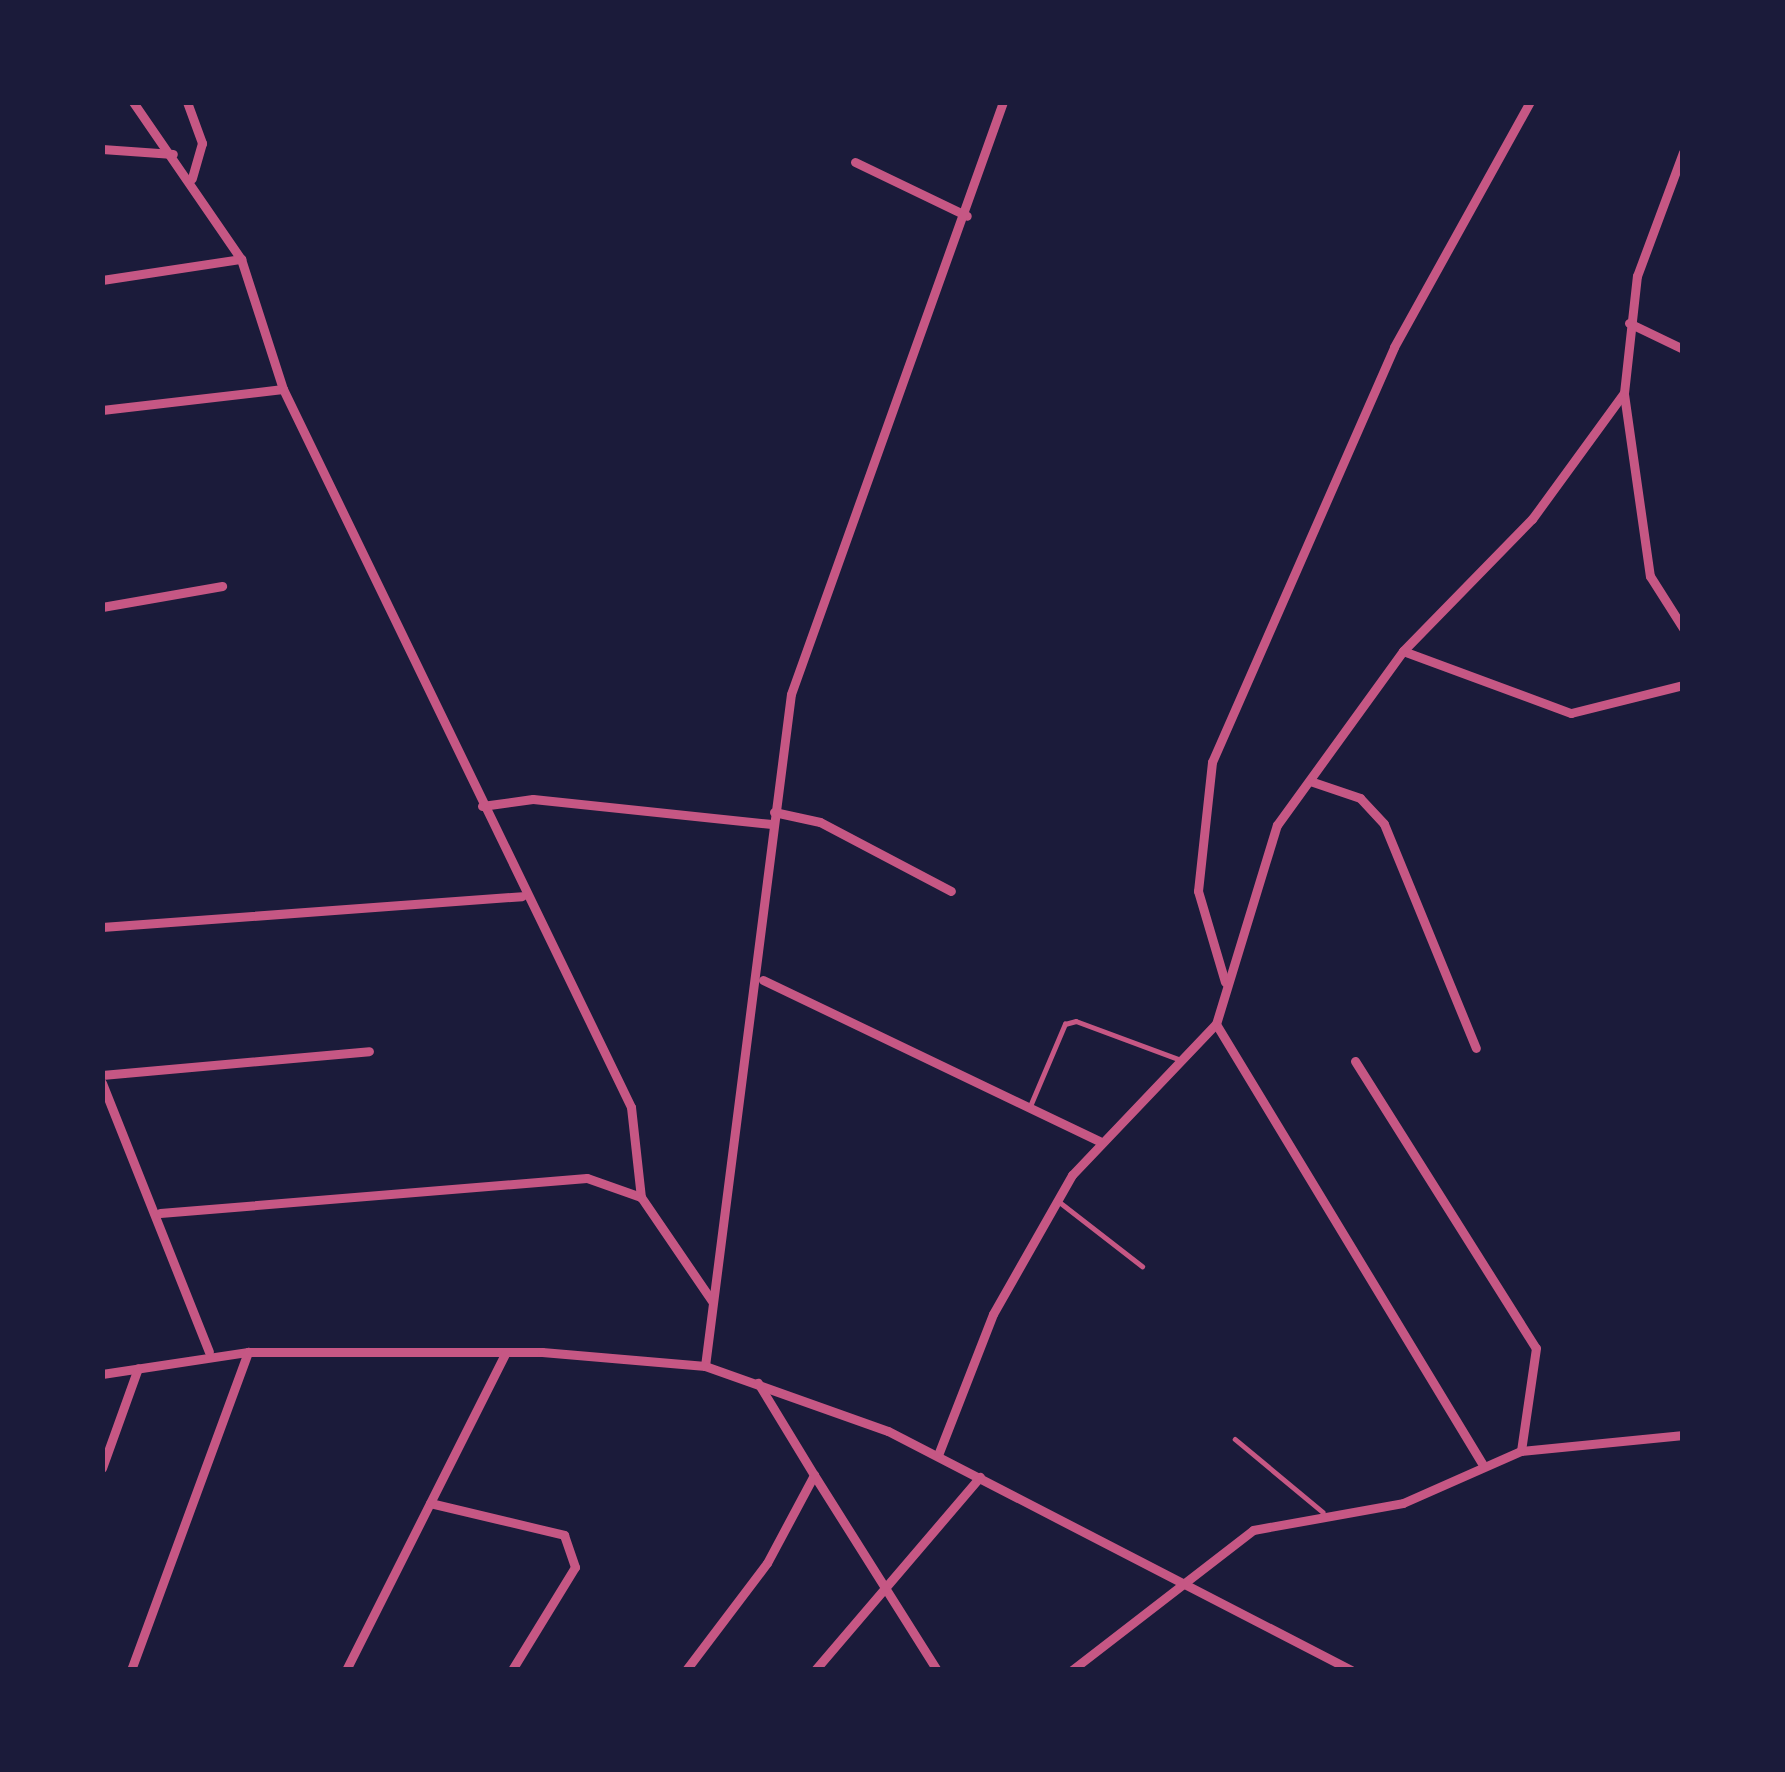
<!DOCTYPE html>
<html>
<head>
<meta charset="utf-8">
<style>
	body { margin:0 }
	#map { position:relative; width:1785px; height:1772px; overflow:hidden; background:#1b1b3a; font-family:Karla,sans-serif }
	div>[style] { position:absolute }
	[style*='--x'] { left:calc(var(--x)*1px); top:calc(var(--y)*1px); width:calc(var(--w)*1px); rotate:calc(var(--a)*1deg) }
	.service>* { height:4.5px; margin:-2.25px; padding:0 2.25px; transform-origin:2.25px; border-radius:2.25px; background:#c65784 }
	.minor>* { height:9px; margin:-4.5px; padding:0 4.5px; transform-origin:4.5px; border-radius:4.5px; background:#c65784 }
	span { translate:-50% -50%; white-space:nowrap; text-align:center; line-height:1.15; -webkit-text-stroke:10px #1b1b3a; paint-order:stroke }
	.frame { position:absolute; inset:0; border:105px solid #1b1b3a; pointer-events:none }
</style>
</head>
<body>
<div id="map">
	<div class="service">
		<i style="--x:1031;--y:1104;--w:87;--a:-67"></i>
		<i style="--x:1065;--y:1024;--w:11;--a:-15"></i>
		<i style="--x:1076;--y:1021;--w:112;--a:20.4"></i>
		<i style="--x:1057;--y:1200;--w:108;--a:37.8"></i>
		<i style="--x:1235;--y:1439;--w:114;--a:39.7"></i>
	</div>
	<div class="minor">
		<i style="--x:133;--y:102;--w:191;--a:55.5"></i>
		<i style="--x:241;--y:259;--w:137;--a:72.1"></i>
		<i style="--x:283;--y:389;--w:798;--a:64.14"></i>
		<i style="--x:631;--y:1107;--w:91;--a:83.7"></i>
		<i style="--x:187;--y:102;--w:44;--a:69.9"></i>
		<i style="--x:202;--y:143;--w:37;--a:106"></i>
		<i style="--x:102;--y:149;--w:71;--a:4"></i>
		<i style="--x:855;--y:162;--w:124;--a:25.7"></i>
		<i style="--x:102;--y:280;--w:141;--a:-8.6"></i>
		<i style="--x:1629;--y:323;--w:60;--a:25.7"></i>
		<i style="--x:1624;--y:394;--w:184;--a:81.9"></i>
		<i style="--x:1650;--y:576;--w:62;--a:57.6"></i>
		<i style="--x:102;--y:410;--w:182;--a:-6.6"></i>
		<i style="--x:102;--y:607;--w:122;--a:-9.9"></i>
		<i style="--x:1403;--y:651;--w:179;--a:20.3"></i>
		<i style="--x:1571;--y:713;--w:115;--a:-14"></i>
		<i style="--x:1310;--y:781;--w:53;--a:18.8"></i>
		<i style="--x:1360;--y:798;--w:35;--a:47"></i>
		<i style="--x:1384;--y:824;--w:242;--a:67.7"></i>
		<i style="--x:482;--y:806;--w:51;--a:-7.8"></i>
		<i style="--x:533;--y:799;--w:240;--a:6"></i>
		<i style="--x:774;--y:812;--w:47;--a:12.3"></i>
		<i style="--x:820;--y:822;--w:148;--a:27.8"></i>
		<i style="--x:102;--y:927;--w:421;--a:-4.2"></i>
		<i style="--x:763;--y:980;--w:373;--a:25.6"></i>
		<i style="--x:1225;--y:982;--w:95;--a:-106.5"></i>
		<i style="--x:1198;--y:891;--w:130;--a:-83.8"></i>
		<i style="--x:1212;--y:762;--w:453;--a:-66.3"></i>
		<i style="--x:1394;--y:347;--w:280;--a:-61"></i>
		<i style="--x:1216;--y:1024;--w:208;--a:-73"></i>
		<i style="--x:1277;--y:825;--w:215;--a:-54.1"></i>
		<i style="--x:1403;--y:651;--w:185;--a:-45.7"></i>
		<i style="--x:1532;--y:519;--w:156;--a:-53.9"></i>
		<i style="--x:1624;--y:393;--w:118;--a:-83.7"></i>
		<i style="--x:1637;--y:276;--w:132;--a:-69.6"></i>
		<i style="--x:1355;--y:1061;--w:339;--a:57.8"></i>
		<i style="--x:1536;--y:1348;--w:104;--a:98.3"></i>
		<i style="--x:102;--y:1075;--w:268;--a:-5.1"></i>
		<i style="--x:102;--y:1083;--w:289;--a:68.3"></i>
		<i style="--x:160;--y:1213;--w:428;--a:-4.7"></i>
		<i style="--x:587;--y:1178;--w:57;--a:19.4"></i>
		<i style="--x:641;--y:1197;--w:126;--a:55.7"></i>
		<i style="--x:705;--y:1366;--w:677;--a:-82.71"></i>
		<i style="--x:791;--y:694;--w:629;--a:-70.3"></i>
		<i style="--x:102;--y:1374;--w:148;--a:-8.6"></i>
		<i style="--x:248;--y:1352;--w:294;--a:0"></i>
		<i style="--x:542;--y:1352;--w:164;--a:4.9"></i>
		<i style="--x:705;--y:1366;--w:194;--a:19.6"></i>
		<i style="--x:888;--y:1431;--w:521;--a:27.3"></i>
		<i style="--x:938;--y:1455;--w:151;--a:-68.7"></i>
		<i style="--x:993;--y:1314;--w:160;--a:-60.4"></i>
		<i style="--x:1072;--y:1175;--w:209;--a:-46.4"></i>
		<i style="--x:1216;--y:1024;--w:516;--a:58.81"></i>
		<i style="--x:102;--y:1468;--w:106;--a:-70.2"></i>
		<i style="--x:814;--y:1475;--w:231;--a:57.8"></i>
		<i style="--x:430;--y:1503;--w:138;--a:13.4"></i>
		<i style="--x:564;--y:1535;--w:34;--a:71"></i>
		<i style="--x:575;--y:1567;--w:121;--a:121.5"></i>
		<i style="--x:131;--y:1670;--w:339;--a:-69.8"></i>
		<i style="--x:346;--y:1670;--w:356;--a:-63.3"></i>
		<i style="--x:686;--y:1670;--w:134;--a:-52.9"></i>
		<i style="--x:767;--y:1563;--w:100;--a:-61.9"></i>
		<i style="--x:814;--y:1475;--w:108;--a:-121.3"></i>
		<i style="--x:815;--y:1670;--w:254;--a:-49.5"></i>
		<i style="--x:1072;--y:1670;--w:229;--a:-37.7"></i>
		<i style="--x:1253;--y:1530;--w:152;--a:-10.2"></i>
		<i style="--x:1403;--y:1503;--w:129;--a:-23.8"></i>
		<i style="--x:1521;--y:1451;--w:163;--a:-5.6"></i>
	</div>
	<div class="frame"></div>
</div>
</body>
</html>
